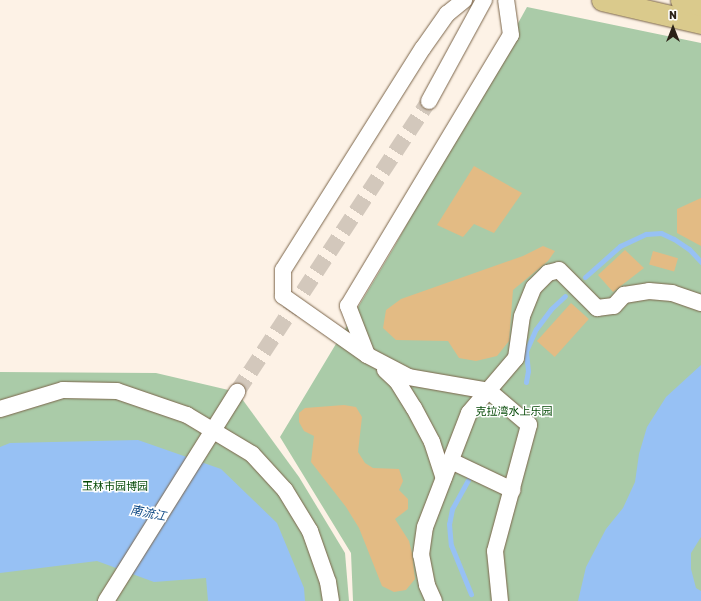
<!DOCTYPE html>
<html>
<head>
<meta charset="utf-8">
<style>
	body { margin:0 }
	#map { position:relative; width:701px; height:601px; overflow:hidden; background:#fdf2e6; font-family:Rubik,"Noto Sans SC",sans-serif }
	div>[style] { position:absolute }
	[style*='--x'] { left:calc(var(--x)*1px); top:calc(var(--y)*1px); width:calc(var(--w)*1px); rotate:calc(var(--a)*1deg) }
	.green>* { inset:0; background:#aacba8 }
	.water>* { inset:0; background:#97c1f4 }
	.stream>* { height:5px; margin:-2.5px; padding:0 2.5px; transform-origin:2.5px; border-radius:2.5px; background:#97c1f4 }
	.building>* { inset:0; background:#e3bb84; transform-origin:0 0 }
	.minor-tunnel>* { height:16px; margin-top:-8px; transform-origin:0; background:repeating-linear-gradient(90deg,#d3c8bc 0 16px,transparent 0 24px) }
	.roads { filter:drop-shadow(0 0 1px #7b654a) drop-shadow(0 0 1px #7b654a) }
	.minor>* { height:16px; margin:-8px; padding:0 8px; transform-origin:8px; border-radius:8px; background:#fff }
	.major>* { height:21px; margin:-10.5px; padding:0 10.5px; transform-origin:10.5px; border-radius:10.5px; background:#daca8c }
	span { translate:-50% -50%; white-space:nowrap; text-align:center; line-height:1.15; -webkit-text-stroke:3px #fff; paint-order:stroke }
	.park-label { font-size:11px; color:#044906 }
	.water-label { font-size:12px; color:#0d4884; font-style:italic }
	.north { position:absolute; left:653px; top:8px; width:40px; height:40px; -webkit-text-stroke:3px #fff; paint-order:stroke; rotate:0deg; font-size:11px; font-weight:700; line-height:16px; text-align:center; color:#2b2116 }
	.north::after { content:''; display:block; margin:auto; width:14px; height:18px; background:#2b2116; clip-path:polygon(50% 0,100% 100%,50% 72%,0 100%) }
</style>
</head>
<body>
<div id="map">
	<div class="green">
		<i style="clip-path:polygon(527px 7px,701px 43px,701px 601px,353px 601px,351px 553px,280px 437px,393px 249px)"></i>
		<i style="clip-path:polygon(0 372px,156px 373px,237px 392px,299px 477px,345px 553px,349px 601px,0 601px)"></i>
	</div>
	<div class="water">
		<i style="clip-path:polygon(701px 365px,701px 537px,691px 553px,691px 569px,696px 588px,701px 591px,701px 601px,578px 601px,586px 567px,606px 529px,623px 508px,635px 482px,639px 454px,647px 427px,666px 397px)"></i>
		<i style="clip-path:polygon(138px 440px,221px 469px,277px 523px,304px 588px,305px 601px,208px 601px,206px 578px,154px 582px,97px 561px,0 573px,0 447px,10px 443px)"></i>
	</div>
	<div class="stream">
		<i style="--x:585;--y:277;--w:47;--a:-41.5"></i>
		<i style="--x:620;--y:246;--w:29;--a:-25"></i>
		<i style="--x:646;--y:234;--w:15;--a:-4"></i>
		<i style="--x:661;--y:233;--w:14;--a:25"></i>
		<i style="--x:674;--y:239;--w:18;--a:34"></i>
		<i style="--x:689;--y:249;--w:18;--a:47"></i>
		<i style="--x:526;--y:382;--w:11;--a:-80"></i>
		<i style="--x:528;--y:371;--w:20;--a:-96"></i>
		<i style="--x:526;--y:351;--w:24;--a:-66"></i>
		<i style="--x:536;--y:329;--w:25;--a:-53"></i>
		<i style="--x:551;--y:309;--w:19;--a:-43"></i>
		<i style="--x:468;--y:480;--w:33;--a:119"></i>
		<i style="--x:452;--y:509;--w:15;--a:101"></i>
		<i style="--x:449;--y:524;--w:21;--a:85"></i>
		<i style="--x:451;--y:545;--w:53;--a:67.8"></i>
	</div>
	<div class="building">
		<i style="clip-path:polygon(474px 166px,522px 193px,494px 233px,474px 224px,463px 237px,437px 225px)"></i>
		<i style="clip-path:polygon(701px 198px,701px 246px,677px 233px,677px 209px)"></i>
		<i style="clip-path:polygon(543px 246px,555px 251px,548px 261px,513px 290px,509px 341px,497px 356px,476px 361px,459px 358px,448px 341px,396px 340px,383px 328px,386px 310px,401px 299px,523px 256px)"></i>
		<i style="clip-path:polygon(625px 250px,644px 268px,613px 292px,598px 275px)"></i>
		<i style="left:653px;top:251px;width:26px;height:14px;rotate:16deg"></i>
		<i style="left:571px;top:303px;width:24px;height:51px;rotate:42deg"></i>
		<i style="clip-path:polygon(344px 405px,356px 407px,362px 417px,358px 452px,365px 463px,373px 468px,399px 469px,403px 481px,399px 490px,408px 499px,408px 509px,395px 519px,409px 541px,412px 553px,415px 579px,406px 590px,394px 592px,382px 586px,359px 528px,346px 507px,311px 462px,314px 436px,304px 431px,299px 422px,299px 413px,305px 408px)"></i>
	</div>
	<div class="minor-tunnel">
		<i style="--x:237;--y:392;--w:349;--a:-56.6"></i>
	</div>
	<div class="roads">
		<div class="minor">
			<i style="--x:429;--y:101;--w:115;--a:-61.4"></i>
			<i style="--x:367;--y:355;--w:103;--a:-144.9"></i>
			<i style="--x:283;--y:296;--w:26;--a:-90"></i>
			<i style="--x:283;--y:270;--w:262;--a:-57.8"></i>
			<i style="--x:423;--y:48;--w:42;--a:-54.8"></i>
			<i style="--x:447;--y:14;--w:22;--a:-39"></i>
			<i style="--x:385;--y:370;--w:16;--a:43"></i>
			<i style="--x:397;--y:381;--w:32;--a:58"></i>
			<i style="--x:414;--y:408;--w:38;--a:62"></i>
			<i style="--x:432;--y:442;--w:38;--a:72"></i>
			<i style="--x:0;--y:409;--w:66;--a:-16.8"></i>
			<i style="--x:63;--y:390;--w:54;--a:1.1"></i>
			<i style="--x:117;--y:391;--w:74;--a:18.9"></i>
			<i style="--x:187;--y:415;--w:76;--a:31"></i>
			<i style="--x:252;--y:454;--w:49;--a:47.5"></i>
			<i style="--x:285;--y:490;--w:48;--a:58.6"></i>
			<i style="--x:310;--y:531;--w:54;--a:70.6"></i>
			<i style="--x:328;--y:582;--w:19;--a:81"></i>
			<i style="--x:451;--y:461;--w:68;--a:25.4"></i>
			<i style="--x:106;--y:601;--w:247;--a:-57.9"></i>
			<i style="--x:434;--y:601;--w:17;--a:-114"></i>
			<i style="--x:427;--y:585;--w:31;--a:-101"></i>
			<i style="--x:421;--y:555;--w:28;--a:-82"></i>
			<i style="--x:425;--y:527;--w:122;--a:-68.9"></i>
			<i style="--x:469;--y:413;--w:72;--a:-49.5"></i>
			<i style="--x:516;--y:358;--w:42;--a:-81.9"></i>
			<i style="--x:522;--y:316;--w:31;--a:-68"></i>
			<i style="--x:534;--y:287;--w:20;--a:-45"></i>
			<i style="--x:548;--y:273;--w:11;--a:-15"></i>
			<i style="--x:559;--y:270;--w:54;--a:45"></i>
			<i style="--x:597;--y:308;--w:17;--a:-7"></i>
			<i style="--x:614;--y:306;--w:15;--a:-48"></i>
			<i style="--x:624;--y:295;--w:25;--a:-9"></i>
			<i style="--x:649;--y:291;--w:23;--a:5"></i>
			<i style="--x:672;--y:293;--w:31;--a:19"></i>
			<i style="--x:500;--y:601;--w:50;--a:-95.7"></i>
			<i style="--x:495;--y:551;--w:131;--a:-74.9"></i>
			<i style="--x:529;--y:425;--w:52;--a:-139.6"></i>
			<i style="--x:489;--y:391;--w:81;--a:-170.1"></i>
			<i style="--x:409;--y:377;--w:47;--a:-152.4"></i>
			<i style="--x:367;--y:355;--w:53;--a:-111.2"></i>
			<i style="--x:348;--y:306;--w:316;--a:-59"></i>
			<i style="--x:511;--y:35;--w:35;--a:-98"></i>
		</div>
		<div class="major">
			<i style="--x:602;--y:0;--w:102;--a:13.1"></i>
			<i style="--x:681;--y:0;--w:21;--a:14"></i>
		</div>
	</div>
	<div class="park-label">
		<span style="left:514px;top:412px">克拉湾水上乐园</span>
		<span style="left:115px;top:487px">玉林市园博园</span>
	</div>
	<div class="water-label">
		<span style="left:148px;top:514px;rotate:11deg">南流江</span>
	</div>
	<div class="north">N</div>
</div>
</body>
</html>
